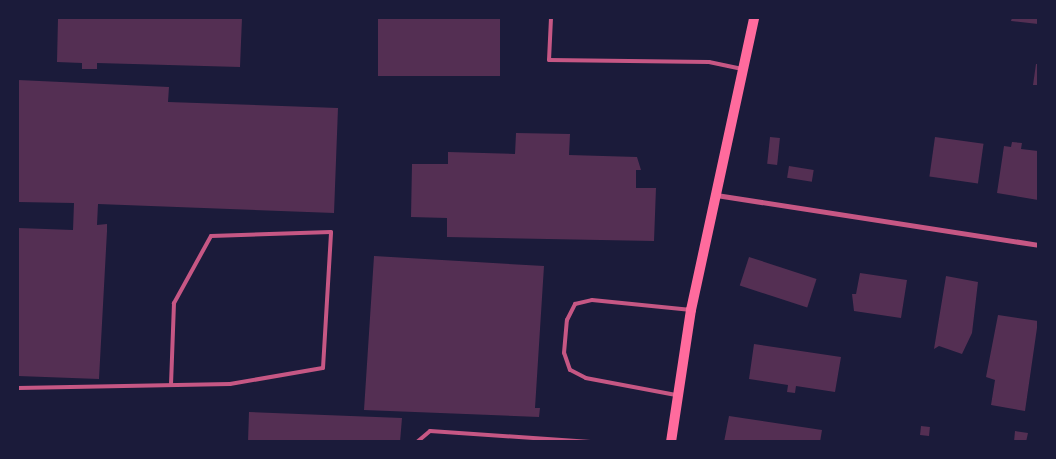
<!DOCTYPE html>
<html>
<head>
<meta charset="utf-8">
<style>
	body { margin:0 }
	#map { position:relative; width:1056px; height:459px; overflow:hidden; background:#1b1b3a; font-family:"Times New Roman",serif }
	div>[style] { position:absolute }
	[style*='--x'] { left:calc(var(--x)*1px); top:calc(var(--y)*1px); width:calc(var(--w)*1px); rotate:calc(var(--a)*1deg) }
	.building>* { inset:0; background:#542f53; transform-origin:0 0 }
	.service>* { height:4px; margin:-2px; padding:0 2px; transform-origin:2px; border-radius:2px; background:#c65784 }
	.minor>* { height:5px; margin:-2.5px; padding:0 2.5px; transform-origin:2.5px; border-radius:2.5px; background:#c65784 }
	.secondary>* { height:10px; margin:-5px; padding:0 5px; transform-origin:5px; border-radius:5px; background:#ff6b9d }
	span { translate:-50% -50%; white-space:nowrap; text-align:center; line-height:1.15; -webkit-text-stroke:5px #1b1b3a; paint-order:stroke }
	.frame { position:absolute; inset:0; border:19px solid #1b1b3a; pointer-events:none }
</style>
</head>
<body>
<div id="map">
	<div class="building">
		<i style="clip-path:polygon(58px 18px,242px 18px,240px 67px,97px 63px,97px 69px,82px 69px,82px 63px,57px 62px)"></i>
		<i style="left:378px;top:18px;width:122px;height:58px"></i>
		<i style="clip-path:polygon(1012px 18px,1038px 18px,1038px 24px,1011px 21px)"></i>
		<i style="clip-path:polygon(1036px 64px,1038px 64px,1038px 85px,1033px 85px)"></i>
		<i style="clip-path:polygon(18px 80px,169px 87px,168px 102px,338px 108px,334px 213px,98px 204px,97px 225px,107px 224px,107px 231px,99px 379px,18px 376px,18px 228px,73px 230px,74px 203px,18px 202px)"></i>
		<i style="clip-path:polygon(516px 133px,570px 134px,569px 155px,637px 157px,641px 170px,636px 170px,636px 188px,656px 188px,654px 241px,447px 237px,447px 218px,411px 217px,412px 164px,448px 164px,448px 152px,515px 154px)"></i>
		<i style="left:770px;top:137px;width:10px;height:27px;rotate:6deg"></i>
		<i style="left:935px;top:137px;width:49px;height:40px;rotate:8deg"></i>
		<i style="clip-path:polygon(1012px 142px,1022px 143px,1021px 149px,1038px 151px,1038px 200px,997px 193px,1004px 146px,1011px 147px)"></i>
		<i style="left:789px;top:166px;width:25px;height:12px;rotate:9deg"></i>
		<i style="clip-path:polygon(374px 256px,544px 266px,535px 408px,540px 408px,539px 417px,364px 410px)"></i>
		<i style="left:749px;top:257px;width:71px;height:30px;rotate:18deg"></i>
		<i style="clip-path:polygon(860px 273px,907px 280px,901px 318px,854px 311px,852px 294px,856px 294px)"></i>
		<i style="clip-path:polygon(946px 276px,978px 282px,972px 333px,962px 354px,939px 346px,934px 349px)"></i>
		<i style="clip-path:polygon(998px 315px,1038px 321px,1025px 411px,991px 405px,995px 380px,986px 377px)"></i>
		<i style="clip-path:polygon(754px 344px,841px 357px,835px 392px,796px 386px,795px 393px,787px 392px,788px 385px,749px 379px)"></i>
		<i style="clip-path:polygon(249px 412px,402px 418px,400px 442px,248px 442px)"></i>
		<i style="clip-path:polygon(729px 416px,822px 430px,820px 442px,724px 442px)"></i>
		<i style="left:921px;top:426px;width:9px;height:9px;rotate:6deg"></i>
		<i style="clip-path:polygon(1015px 431px,1028px 433px,1026px 442px,1014px 442px)"></i>
	</div>
	<div class="service">
		<i style="--x:551;--y:18;--w:42;--a:92.7"></i>
		<i style="--x:549;--y:60;--w:160;--a:0.7"></i>
		<i style="--x:709;--y:62;--w:34;--a:12"></i>
		<i style="--x:18;--y:388;--w:212;--a:-1.1"></i>
		<i style="--x:230;--y:384;--w:94;--a:-9.8"></i>
		<i style="--x:323;--y:368;--w:136;--a:-86.6"></i>
		<i style="--x:331;--y:232;--w:120;--a:178.1"></i>
		<i style="--x:211;--y:236;--w:77;--a:118.9"></i>
		<i style="--x:174;--y:303;--w:82;--a:92.1"></i>
		<i style="--x:676;--y:395;--w:92;--a:-169.3"></i>
		<i style="--x:586;--y:378;--w:18;--a:-153"></i>
		<i style="--x:570;--y:370;--w:18;--a:-109"></i>
		<i style="--x:564;--y:353;--w:33;--a:-85"></i>
		<i style="--x:567;--y:320;--w:18;--a:-63"></i>
		<i style="--x:575;--y:304;--w:17;--a:-13"></i>
		<i style="--x:592;--y:300;--w:100;--a:5.8"></i>
		<i style="--x:417;--y:442;--w:17;--a:-40"></i>
		<i style="--x:430;--y:431;--w:161;--a:3.9"></i>
	</div>
	<div class="minor">
		<i style="--x:716;--y:195;--w:326;--a:8.8"></i>
	</div>
	<div class="secondary">
		<i style="--x:671;--y:442;--w:134;--a:-81.4"></i>
		<i style="--x:691;--y:310;--w:299;--a:-77.8"></i>
	</div>
	<div class="frame"></div>
</div>
</body>
</html>
